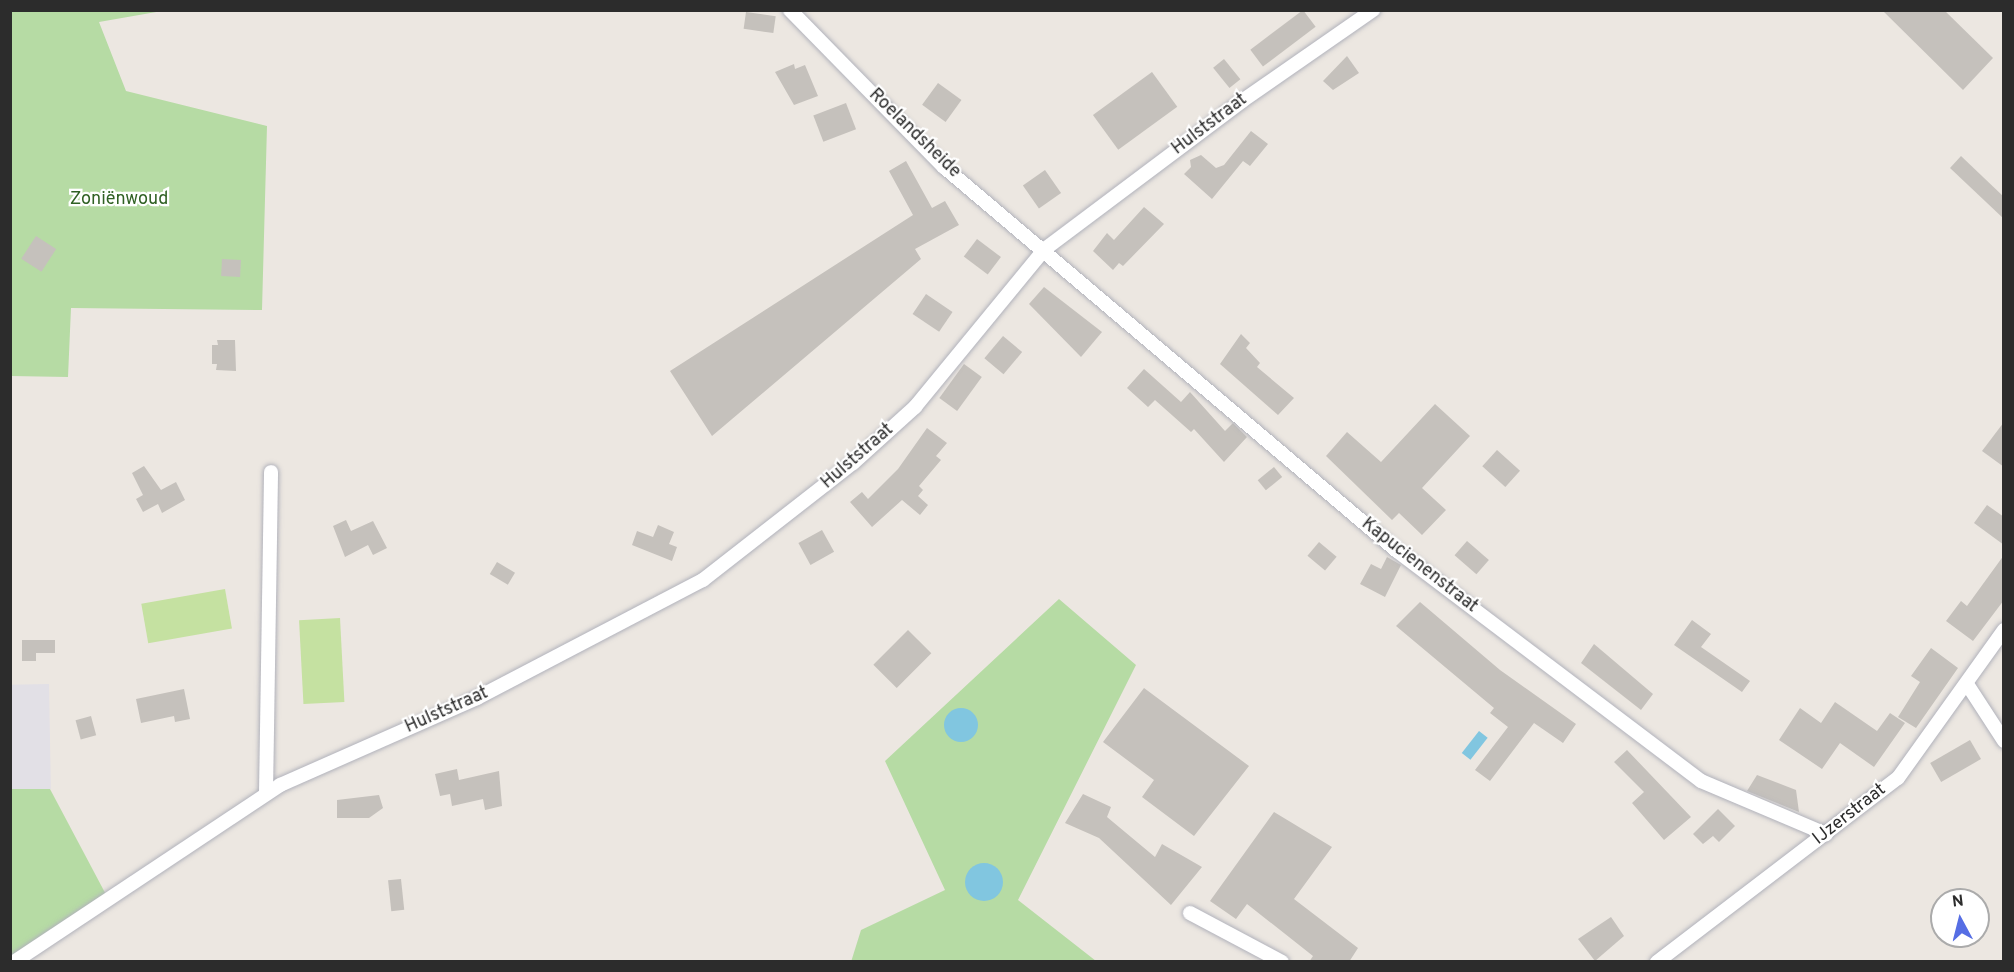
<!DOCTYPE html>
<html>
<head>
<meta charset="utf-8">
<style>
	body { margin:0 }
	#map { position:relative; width:2014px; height:972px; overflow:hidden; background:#ece7e1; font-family:Overpass,sans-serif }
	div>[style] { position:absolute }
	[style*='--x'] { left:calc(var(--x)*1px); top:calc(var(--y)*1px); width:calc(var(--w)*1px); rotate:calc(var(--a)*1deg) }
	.industrial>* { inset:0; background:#e2e0e6; transform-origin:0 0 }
	.green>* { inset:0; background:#b6dba4 }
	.pitch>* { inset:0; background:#c5e1a1; transform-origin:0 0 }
	.water>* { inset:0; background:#81c6e0; transform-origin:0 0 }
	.round { border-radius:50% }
	.building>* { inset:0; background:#c5c1bc; transform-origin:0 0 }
	.roads { filter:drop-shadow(0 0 2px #b1b2bb) drop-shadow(0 0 2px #b1b2bb) }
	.minor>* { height:14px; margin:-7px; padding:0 7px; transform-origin:7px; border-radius:7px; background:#fff }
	span { translate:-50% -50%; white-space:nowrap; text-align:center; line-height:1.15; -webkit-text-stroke:4.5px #fff; paint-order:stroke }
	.street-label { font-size:18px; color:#2c2c2c }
	.park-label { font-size:18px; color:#306124 }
	.frame { position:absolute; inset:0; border:12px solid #2c2c2c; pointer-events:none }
	.north { position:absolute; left:1930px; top:888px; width:60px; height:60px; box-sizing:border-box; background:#fff; border:2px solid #ababab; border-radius:50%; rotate:353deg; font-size:16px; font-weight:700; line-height:24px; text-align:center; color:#2c2c2c }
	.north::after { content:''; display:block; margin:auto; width:21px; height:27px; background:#566ee4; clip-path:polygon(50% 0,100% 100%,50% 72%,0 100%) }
</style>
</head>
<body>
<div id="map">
	<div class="industrial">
		<i style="left:49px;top:684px;width:105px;height:39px;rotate:89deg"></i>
	</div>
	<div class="green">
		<i style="clip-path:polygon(11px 11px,162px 11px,99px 22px,126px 91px,267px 126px,262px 310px,71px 308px,68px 377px,11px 376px)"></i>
		<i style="clip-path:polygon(1059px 599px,1136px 665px,1018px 900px,1096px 961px,851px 962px,861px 930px,945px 890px,885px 761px)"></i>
		<i style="clip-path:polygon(10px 789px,50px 789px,111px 904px,11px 961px)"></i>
	</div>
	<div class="pitch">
		<i style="left:225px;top:589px;width:40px;height:85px;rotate:80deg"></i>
		<i style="left:340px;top:618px;width:84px;height:41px;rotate:87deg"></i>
	</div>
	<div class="water">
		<i class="round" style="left:944px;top:708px;width:34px;height:34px"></i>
		<i style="left:1479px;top:731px;width:11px;height:28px;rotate:38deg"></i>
		<i class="round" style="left:965px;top:863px;width:38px;height:38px"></i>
	</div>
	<div class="building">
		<i style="left:1303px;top:10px;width:21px;height:66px;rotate:53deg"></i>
		<i style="clip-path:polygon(1882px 10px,1944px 10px,1993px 58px,1963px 90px)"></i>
		<i style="left:746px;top:12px;width:30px;height:17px;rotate:8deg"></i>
		<i style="clip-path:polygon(1347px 56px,1359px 73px,1333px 90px,1323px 81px)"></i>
		<i style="left:1224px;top:59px;width:26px;height:14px;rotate:51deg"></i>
		<i style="clip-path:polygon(794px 64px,795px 69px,805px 65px,818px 96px,794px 105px,775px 72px)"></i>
		<i style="left:1152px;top:72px;width:43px;height:73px;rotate:54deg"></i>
		<i style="left:938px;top:83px;width:29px;height:27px;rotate:36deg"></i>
		<i style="left:846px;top:103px;width:28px;height:35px;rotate:69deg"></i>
		<i style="clip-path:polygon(1251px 131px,1268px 144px,1250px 166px,1243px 161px,1212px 199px,1184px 174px,1191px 167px,1190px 160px,1201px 155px,1216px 168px,1224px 165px)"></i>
		<i style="clip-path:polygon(1961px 156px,2004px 197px,2004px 219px,1950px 168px)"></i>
		<i style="clip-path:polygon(906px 161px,932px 208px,945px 201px,959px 225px,915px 249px,921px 259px,712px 436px,670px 371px,913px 215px,889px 171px)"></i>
		<i style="left:1045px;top:170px;width:28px;height:27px;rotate:55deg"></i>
		<i style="clip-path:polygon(1144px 207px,1164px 224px,1123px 266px,1119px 263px,1113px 270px,1093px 251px,1107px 233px,1114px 240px)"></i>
		<i style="left:36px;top:236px;width:24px;height:27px;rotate:33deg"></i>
		<i style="left:977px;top:239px;width:30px;height:22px;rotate:37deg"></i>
		<i style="left:222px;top:259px;width:19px;height:17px;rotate:3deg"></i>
		<i style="clip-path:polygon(1044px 287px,1102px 332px,1081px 357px,1029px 304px)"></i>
		<i style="left:926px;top:294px;width:32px;height:24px;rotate:34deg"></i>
		<i style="clip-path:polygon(1241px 334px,1250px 343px,1246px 348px,1260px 363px,1257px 367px,1294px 398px,1278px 415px,1220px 364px)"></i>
		<i style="left:1003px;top:336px;width:25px;height:29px;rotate:40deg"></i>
		<i style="clip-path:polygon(217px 340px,235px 340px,236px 371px,216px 370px,217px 364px,212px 364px,212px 345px,218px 345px)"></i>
		<i style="left:964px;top:364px;width:22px;height:42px;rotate:36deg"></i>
		<i style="clip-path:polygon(1144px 369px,1181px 402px,1190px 392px,1225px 431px,1233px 423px,1247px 437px,1224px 462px,1194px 429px,1191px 432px,1155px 400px,1148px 407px,1127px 388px)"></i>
		<i style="clip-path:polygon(1435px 404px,1470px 436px,1422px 488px,1446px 510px,1422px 535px,1399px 513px,1392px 520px,1326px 456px,1347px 432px,1381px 462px)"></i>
		<i style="clip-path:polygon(2004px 422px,2004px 467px,1982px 451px)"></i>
		<i style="clip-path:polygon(927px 428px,947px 443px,936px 456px,941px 460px,919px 486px,923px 490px,918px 496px,928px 505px,920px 515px,902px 500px,872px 527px,850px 502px,862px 492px,868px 499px,898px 469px)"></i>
		<i style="left:1497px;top:450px;width:31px;height:22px;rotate:42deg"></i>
		<i style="clip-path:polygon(144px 466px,161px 490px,176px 482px,185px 500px,162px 513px,158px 504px,143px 512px,136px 499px,143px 495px,132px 473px)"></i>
		<i style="left:1274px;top:467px;width:13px;height:21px;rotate:51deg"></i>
		<i style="clip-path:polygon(1987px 505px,2004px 517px,2004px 545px,1974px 523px)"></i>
		<i style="clip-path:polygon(346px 520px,351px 531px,373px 521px,387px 548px,373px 555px,368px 545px,345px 557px,333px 526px)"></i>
		<i style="clip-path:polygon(658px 525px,674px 532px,669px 544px,677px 547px,672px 561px,632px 545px,637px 531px,653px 537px)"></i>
		<i style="left:822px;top:530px;width:25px;height:27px;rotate:61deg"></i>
		<i style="left:1467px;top:541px;width:29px;height:19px;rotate:41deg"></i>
		<i style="left:1319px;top:542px;width:23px;height:18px;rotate:40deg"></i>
		<i style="clip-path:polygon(2004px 555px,2004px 600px,1973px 641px,1946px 621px,1961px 601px,1967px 606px)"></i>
		<i style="clip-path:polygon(1387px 557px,1401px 565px,1385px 597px,1360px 584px,1371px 564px,1381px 569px)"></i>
		<i style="left:497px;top:562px;width:21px;height:14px;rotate:31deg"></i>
		<i style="clip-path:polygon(1420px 602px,1500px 670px,1576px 724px,1563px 743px,1534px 723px,1490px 781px,1475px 770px,1508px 727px,1490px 713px,1494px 708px,1396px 626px)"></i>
		<i style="clip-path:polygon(1692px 620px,1711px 634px,1701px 647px,1750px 681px,1742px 692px,1674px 645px)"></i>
		<i style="left:908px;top:630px;width:33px;height:49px;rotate:45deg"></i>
		<i style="clip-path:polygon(22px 640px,55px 640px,55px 653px,36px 653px,36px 661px,22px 661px)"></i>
		<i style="clip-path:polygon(1594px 644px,1653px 694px,1641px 710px,1581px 663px)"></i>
		<i style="clip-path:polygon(1931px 648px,1958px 668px,1916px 728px,1898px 717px,1920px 682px,1911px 676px)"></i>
		<i style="clip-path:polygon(1144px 688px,1249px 766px,1194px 836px,1142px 797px,1154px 780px,1103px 742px)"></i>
		<i style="clip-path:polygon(184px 689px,190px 719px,175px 722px,174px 716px,141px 723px,136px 699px)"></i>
		<i style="clip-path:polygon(1835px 702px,1877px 731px,1890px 713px,1905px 723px,1874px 767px,1840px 743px,1822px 769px,1779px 740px,1800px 708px,1821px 723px)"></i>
		<i style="left:91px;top:716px;width:20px;height:16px;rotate:75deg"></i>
		<i style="left:1970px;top:740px;width:22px;height:46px;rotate:60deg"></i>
		<i style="clip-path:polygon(1627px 750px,1691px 817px,1664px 840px,1632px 803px,1644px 792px,1614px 762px)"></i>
		<i style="clip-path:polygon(457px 769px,459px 780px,499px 771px,502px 806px,485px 810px,483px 799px,452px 806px,450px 794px,440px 796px,435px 774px)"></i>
		<i style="clip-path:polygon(1757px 775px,1796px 790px,1799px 812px,1747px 791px)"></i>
		<i style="clip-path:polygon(1083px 794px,1111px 807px,1107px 817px,1155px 857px,1162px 844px,1202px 867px,1171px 905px,1099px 838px,1065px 823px)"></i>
		<i style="clip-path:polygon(379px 795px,383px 808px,369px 818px,337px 818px,337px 800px)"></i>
		<i style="clip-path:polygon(1718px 809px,1735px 826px,1719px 842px,1713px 836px,1703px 844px,1693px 834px)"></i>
		<i style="clip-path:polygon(1274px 812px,1332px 847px,1294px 899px,1358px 948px,1349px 962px,1309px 962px,1313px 956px,1247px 904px,1236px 919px,1210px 901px)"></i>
		<i style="left:401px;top:879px;width:31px;height:13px;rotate:84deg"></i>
		<i style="clip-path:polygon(1611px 917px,1624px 936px,1595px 961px,1578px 939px)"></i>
	</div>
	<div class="roads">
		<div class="minor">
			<i style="--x:790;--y:10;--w:220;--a:45.6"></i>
			<i style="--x:944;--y:167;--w:594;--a:40.29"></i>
			<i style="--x:1397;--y:551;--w:381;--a:37.1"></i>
			<i style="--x:1701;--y:781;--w:136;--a:23"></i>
			<i style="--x:1967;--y:684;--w:68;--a:57"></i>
			<i style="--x:266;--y:793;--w:321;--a:-89.1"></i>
			<i style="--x:1190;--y:913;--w:104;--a:28"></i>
			<i style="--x:14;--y:962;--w:320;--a:-33.6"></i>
			<i style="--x:280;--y:785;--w:215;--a:-23.8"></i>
			<i style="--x:477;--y:698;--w:255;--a:-27.6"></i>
			<i style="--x:703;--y:580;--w:190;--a:-38"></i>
			<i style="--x:853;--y:463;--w:84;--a:-42.1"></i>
			<i style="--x:915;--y:407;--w:205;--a:-50.6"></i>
			<i style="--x:1045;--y:249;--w:246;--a:-36.9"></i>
			<i style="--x:1242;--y:101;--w:160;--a:-34.8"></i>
			<i style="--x:1657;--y:962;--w:303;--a:-37.4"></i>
			<i style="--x:1898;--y:778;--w:182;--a:-54.4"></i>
		</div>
	</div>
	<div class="street-label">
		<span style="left:1210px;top:125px;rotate:-37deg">Hulststraat</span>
		<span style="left:914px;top:134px;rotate:44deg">Roelandsheide</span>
		<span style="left:858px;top:457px;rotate:-41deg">Hulststraat</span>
		<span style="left:1419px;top:566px;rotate:38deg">Kapucienenstraat</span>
		<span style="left:447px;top:711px;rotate:-24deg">Hulststraat</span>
		<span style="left:1850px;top:815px;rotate:-38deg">IJzerstraat</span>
	</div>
	<div class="park-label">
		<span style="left:119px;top:200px">Zoniënwoud</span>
	</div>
	<div class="frame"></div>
	<div class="north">N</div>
</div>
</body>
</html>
